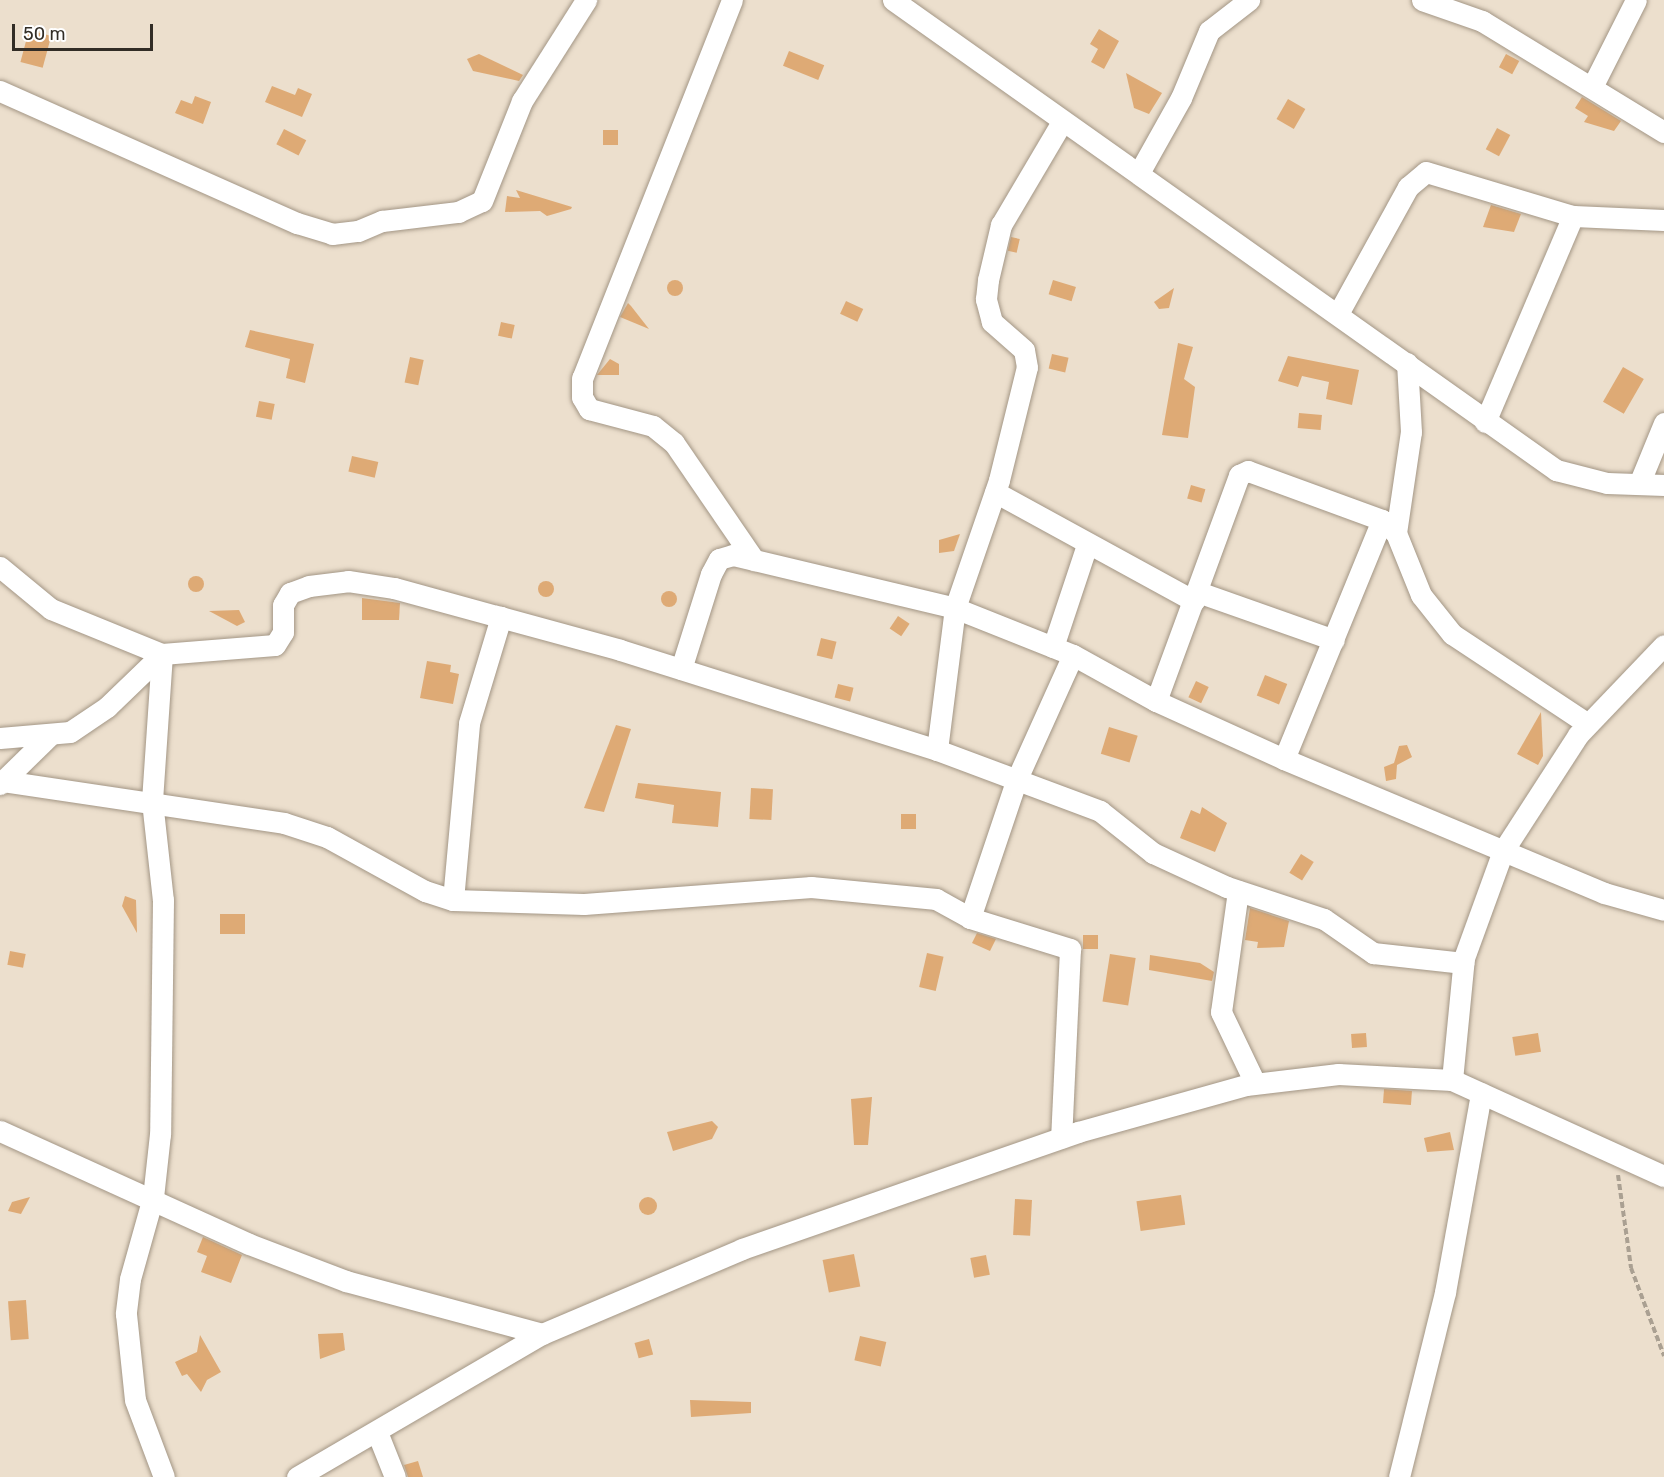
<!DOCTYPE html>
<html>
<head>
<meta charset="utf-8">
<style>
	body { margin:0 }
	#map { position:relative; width:1664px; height:1477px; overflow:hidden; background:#ecdfcd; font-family:Rubik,sans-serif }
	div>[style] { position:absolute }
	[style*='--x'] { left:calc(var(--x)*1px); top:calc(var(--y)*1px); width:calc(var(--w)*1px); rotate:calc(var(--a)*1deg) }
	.building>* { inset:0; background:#deaa75; transform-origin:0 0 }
	.round { border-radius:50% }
	.path>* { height:4px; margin-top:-2px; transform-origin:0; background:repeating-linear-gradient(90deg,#aaa092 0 6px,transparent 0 9px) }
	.roads { filter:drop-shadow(0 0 2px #a39685) drop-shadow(0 0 2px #a39685) }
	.minor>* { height:21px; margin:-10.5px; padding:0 10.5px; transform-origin:10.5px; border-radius:10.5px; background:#fff }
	span { translate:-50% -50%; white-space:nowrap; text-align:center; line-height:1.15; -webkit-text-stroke:4.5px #fff; paint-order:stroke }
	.scale { position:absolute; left:12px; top:24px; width:141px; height:27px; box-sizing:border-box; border:3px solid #322d26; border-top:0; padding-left:8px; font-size:18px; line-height:21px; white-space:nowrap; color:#322d26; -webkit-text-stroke:4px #fff; paint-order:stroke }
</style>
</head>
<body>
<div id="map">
	<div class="building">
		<i style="clip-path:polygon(1099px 29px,1119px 41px,1104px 69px,1091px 62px,1098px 49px,1090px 44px)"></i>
		<i style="left:29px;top:30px;width:23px;height:33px;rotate:15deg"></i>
		<i style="left:789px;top:51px;width:38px;height:16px;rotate:22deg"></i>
		<i style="clip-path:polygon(479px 54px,523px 75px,519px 81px,473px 71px,467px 59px)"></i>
		<i style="left:1506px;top:54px;width:15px;height:15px;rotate:28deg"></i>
		<i style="clip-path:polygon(1126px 73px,1162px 93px,1149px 114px,1134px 108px)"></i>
		<i style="clip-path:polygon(272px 86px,295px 95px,298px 88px,312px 94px,302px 117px,265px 102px)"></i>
		<i style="clip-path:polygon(195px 96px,211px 102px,203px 124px,175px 113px,181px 100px,192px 104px)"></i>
		<i style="clip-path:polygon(1582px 97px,1621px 121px,1614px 131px,1584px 122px,1588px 116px,1575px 108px)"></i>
		<i style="left:1288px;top:99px;width:20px;height:23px;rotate:30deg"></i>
		<i style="left:1497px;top:128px;width:15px;height:24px;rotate:28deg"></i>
		<i style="left:284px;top:129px;width:25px;height:17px;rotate:27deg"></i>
		<i style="left:618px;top:130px;width:15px;height:15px;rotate:90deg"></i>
		<i style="clip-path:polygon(516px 190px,572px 207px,571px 209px,547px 216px,540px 211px,505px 212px,507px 196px,520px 198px)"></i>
		<i style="clip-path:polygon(1491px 205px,1521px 214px,1514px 232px,1483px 227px)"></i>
		<i style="left:1011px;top:237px;width:9px;height:14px;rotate:13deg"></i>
		<i style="left:1053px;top:280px;width:24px;height:15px;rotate:17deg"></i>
		<i class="round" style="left:667px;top:280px;width:16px;height:16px"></i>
		<i style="clip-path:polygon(1174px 288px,1169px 308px,1159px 309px,1154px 302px)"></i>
		<i style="left:846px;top:301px;width:19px;height:14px;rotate:25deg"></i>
		<i style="clip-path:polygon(628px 303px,631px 306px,649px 329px,620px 317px)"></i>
		<i style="left:501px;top:322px;width:14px;height:14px;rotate:12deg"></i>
		<i style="clip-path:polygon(250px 330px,314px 344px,305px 383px,286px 378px,290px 359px,245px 347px)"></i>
		<i style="clip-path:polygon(1178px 343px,1193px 347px,1184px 379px,1195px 387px,1188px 438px,1162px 435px)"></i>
		<i style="left:1052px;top:354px;width:17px;height:15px;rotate:13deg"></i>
		<i style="clip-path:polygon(1288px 356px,1359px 370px,1352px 405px,1326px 399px,1329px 382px,1302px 376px,1298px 387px,1278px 381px)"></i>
		<i style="left:410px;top:357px;width:14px;height:26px;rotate:12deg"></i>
		<i style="clip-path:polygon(610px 359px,619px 364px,619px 375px,597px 375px)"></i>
		<i style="left:1623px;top:367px;width:24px;height:40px;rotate:30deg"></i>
		<i style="left:259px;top:401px;width:16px;height:16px;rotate:11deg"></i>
		<i style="left:1299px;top:413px;width:23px;height:15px;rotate:5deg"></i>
		<i style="left:352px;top:456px;width:27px;height:16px;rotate:13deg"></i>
		<i style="left:1191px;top:485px;width:15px;height:14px;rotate:16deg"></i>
		<i style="clip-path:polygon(960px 534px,954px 551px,939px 553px,939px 540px)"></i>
		<i class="round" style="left:188px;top:576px;width:16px;height:16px"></i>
		<i class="round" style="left:538px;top:581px;width:16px;height:16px"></i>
		<i class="round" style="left:661px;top:591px;width:16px;height:16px"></i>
		<i style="clip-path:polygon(362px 598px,400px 603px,399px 620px,362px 620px)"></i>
		<i style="clip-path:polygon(239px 610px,245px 622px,237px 626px,209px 611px)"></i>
		<i style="left:898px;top:616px;width:14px;height:15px;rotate:34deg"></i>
		<i style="left:821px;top:638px;width:16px;height:18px;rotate:14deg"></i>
		<i style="clip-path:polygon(427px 661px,451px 665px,450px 672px,459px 674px,453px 704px,420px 698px)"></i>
		<i style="left:1265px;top:675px;width:24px;height:22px;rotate:22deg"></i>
		<i style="left:1196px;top:681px;width:14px;height:18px;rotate:25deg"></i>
		<i style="left:838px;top:684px;width:16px;height:14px;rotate:14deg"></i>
		<i style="clip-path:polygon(1541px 712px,1543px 756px,1538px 765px,1517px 754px)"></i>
		<i style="clip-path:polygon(616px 725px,631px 729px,604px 812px,584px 808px)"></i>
		<i style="left:1109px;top:727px;width:30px;height:28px;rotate:17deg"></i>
		<i style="clip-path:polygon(1407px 745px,1412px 757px,1397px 765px,1396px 779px,1386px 781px,1384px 767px,1394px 763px,1399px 746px)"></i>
		<i style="clip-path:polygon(638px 783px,721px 792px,718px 827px,672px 823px,674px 805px,635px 798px)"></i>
		<i style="left:751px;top:788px;width:22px;height:31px;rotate:3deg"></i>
		<i style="clip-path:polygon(1202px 807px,1227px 823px,1215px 852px,1180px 838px,1191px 810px,1200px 814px)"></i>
		<i style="left:901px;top:814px;width:15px;height:15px"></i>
		<i style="left:1301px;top:854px;width:15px;height:22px;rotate:32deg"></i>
		<i style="clip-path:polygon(125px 896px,136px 900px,137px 933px,122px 906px)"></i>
		<i style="clip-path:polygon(1250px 908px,1289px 921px,1284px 947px,1257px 948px,1258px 942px,1245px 940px)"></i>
		<i style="left:220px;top:914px;width:25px;height:20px"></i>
		<i style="clip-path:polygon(977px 933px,996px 939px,990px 951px,972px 943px)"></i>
		<i style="left:1083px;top:935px;width:15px;height:14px"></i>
		<i style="left:10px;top:951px;width:16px;height:14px;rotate:11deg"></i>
		<i style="left:927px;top:953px;width:17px;height:35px;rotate:13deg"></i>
		<i style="left:1110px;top:954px;width:26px;height:48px;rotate:9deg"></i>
		<i style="clip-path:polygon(1150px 955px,1200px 963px,1214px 972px,1212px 981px,1149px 970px)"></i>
		<i style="left:1366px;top:1033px;width:14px;height:15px;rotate:86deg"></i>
		<i style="left:1538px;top:1033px;width:19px;height:26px;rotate:81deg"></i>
		<i style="left:1384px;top:1089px;width:28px;height:14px;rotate:4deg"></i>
		<i style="clip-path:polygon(872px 1097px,868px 1145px,854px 1145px,851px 1099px)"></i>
		<i style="clip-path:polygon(712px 1121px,718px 1127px,712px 1139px,673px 1151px,667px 1132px)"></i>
		<i style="clip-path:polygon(1450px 1132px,1454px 1150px,1427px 1152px,1424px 1138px)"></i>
		<i style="left:1181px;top:1195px;width:30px;height:45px;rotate:82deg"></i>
		<i class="round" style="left:639px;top:1197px;width:18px;height:18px"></i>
		<i style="clip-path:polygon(30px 1197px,21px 1214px,8px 1211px,12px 1202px)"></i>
		<i style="left:1015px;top:1199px;width:17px;height:36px;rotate:3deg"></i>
		<i style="clip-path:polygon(203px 1237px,242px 1255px,231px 1283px,201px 1272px,207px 1256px,197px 1252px)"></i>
		<i style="left:854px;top:1254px;width:33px;height:32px;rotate:79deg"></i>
		<i style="left:986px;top:1255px;width:20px;height:16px;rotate:79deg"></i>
		<i style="left:26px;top:1300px;width:39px;height:18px;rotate:86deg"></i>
		<i style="clip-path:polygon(343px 1333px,345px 1350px,320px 1359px,318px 1334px)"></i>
		<i style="clip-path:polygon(200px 1335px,221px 1372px,207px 1380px,201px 1392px,187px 1374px,182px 1376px,175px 1362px,197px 1352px)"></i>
		<i style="left:860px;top:1336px;width:27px;height:25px;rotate:13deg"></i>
		<i style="left:649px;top:1339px;width:16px;height:15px;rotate:75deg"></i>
		<i style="clip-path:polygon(690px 1400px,751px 1402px,751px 1413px,691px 1417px)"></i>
		<i style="clip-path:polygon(418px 1461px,423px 1477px,408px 1477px,404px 1465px)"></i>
	</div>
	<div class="path">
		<i style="--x:1618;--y:1175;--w:94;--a:82"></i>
		<i style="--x:1631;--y:1268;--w:94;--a:69.4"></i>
	</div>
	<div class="roads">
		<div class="minor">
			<i style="--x:732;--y:0;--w:407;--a:111.6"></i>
			<i style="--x:582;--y:378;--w:19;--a:90"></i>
			<i style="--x:582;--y:397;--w:14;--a:60"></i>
			<i style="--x:589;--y:409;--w:66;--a:14.9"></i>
			<i style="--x:653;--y:426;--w:27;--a:39"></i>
			<i style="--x:674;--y:443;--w:142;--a:55.6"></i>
			<i style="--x:893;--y:0;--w:813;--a:35.33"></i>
			<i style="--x:1556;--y:470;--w:53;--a:14.3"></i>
			<i style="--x:1607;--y:483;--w:57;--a:2"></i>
			<i style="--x:1422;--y:0;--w:64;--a:19.3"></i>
			<i style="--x:1482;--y:21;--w:213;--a:31.4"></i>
			<i style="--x:1592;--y:87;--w:97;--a:-63.2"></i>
			<i style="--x:0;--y:91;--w:325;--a:24"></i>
			<i style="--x:297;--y:223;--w:37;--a:17"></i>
			<i style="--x:332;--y:234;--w:26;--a:-7"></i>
			<i style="--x:358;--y:231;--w:26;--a:-23"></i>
			<i style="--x:382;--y:221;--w:77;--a:-6.8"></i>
			<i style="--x:458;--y:212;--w:26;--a:-25"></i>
			<i style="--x:482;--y:201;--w:108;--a:-68.2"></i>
			<i style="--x:522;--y:101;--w:120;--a:-57.6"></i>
			<i style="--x:1140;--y:171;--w:84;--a:-60.7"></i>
			<i style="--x:1181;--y:98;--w:73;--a:-67.3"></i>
			<i style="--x:1209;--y:31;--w:51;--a:-37.8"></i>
			<i style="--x:1339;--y:312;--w:143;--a:-61.1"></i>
			<i style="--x:1408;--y:187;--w:23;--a:-40"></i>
			<i style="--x:1426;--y:172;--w:153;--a:16.7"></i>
			<i style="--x:1573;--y:216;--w:91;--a:2.5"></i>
			<i style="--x:1485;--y:422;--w:224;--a:-66.9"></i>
			<i style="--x:1639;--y:484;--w:66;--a:-67.7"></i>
			<i style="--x:995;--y:492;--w:227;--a:28.7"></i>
			<i style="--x:1396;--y:533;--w:102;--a:-81.6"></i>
			<i style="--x:1411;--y:432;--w:69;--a:-93.3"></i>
			<i style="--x:0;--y:567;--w:66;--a:39.5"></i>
			<i style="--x:51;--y:609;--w:120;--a:22.1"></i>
			<i style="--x:162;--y:654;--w:113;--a:-4.6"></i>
			<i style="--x:275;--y:645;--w:15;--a:-58"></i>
			<i style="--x:283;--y:632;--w:27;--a:-90"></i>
			<i style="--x:283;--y:605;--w:14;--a:-60"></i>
			<i style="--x:290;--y:593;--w:20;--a:-20"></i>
			<i style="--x:309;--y:586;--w:39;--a:-7"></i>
			<i style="--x:348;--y:581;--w:47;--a:8.7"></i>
			<i style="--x:394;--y:588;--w:234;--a:15.3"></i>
			<i style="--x:620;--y:650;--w:332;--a:17.5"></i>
			<i style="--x:937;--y:750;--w:174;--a:20.5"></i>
			<i style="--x:1100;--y:811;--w:68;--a:38.4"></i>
			<i style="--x:1153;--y:853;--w:81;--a:24.7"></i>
			<i style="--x:1227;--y:887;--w:102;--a:18.3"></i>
			<i style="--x:1324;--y:919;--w:60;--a:34.8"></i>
			<i style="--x:1373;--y:953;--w:91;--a:6.3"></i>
			<i style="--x:1198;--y:592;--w:144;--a:19.4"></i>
			<i style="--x:1053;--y:647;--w:108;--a:-71.6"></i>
			<i style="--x:162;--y:654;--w:147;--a:93.9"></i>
			<i style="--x:152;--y:801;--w:100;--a:83.7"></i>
			<i style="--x:163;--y:900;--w:234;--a:90.7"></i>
			<i style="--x:160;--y:1134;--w:63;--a:96.3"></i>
			<i style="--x:153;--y:1197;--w:85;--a:105.7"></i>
			<i style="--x:130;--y:1279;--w:35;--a:97"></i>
			<i style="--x:126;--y:1314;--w:86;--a:84"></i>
			<i style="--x:135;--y:1400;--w:82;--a:69.4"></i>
			<i style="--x:681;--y:669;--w:100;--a:-72.5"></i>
			<i style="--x:711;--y:574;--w:17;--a:-62"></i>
			<i style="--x:719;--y:559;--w:15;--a:-16"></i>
			<i style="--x:733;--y:555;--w:228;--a:13.4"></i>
			<i style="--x:955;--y:608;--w:127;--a:21.7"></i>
			<i style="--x:1073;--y:655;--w:95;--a:29"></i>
			<i style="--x:1156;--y:701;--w:141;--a:24.4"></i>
			<i style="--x:1284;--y:759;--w:347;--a:22.7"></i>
			<i style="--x:1604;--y:893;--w:62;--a:15.8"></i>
			<i style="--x:1156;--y:701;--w:241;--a:-69.8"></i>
			<i style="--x:1239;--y:475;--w:10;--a:-24"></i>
			<i style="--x:1248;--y:471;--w:143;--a:20.1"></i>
			<i style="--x:1382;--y:520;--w:19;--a:43"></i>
			<i style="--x:1396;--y:533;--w:67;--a:68"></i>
			<i style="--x:1421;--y:595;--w:50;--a:51.5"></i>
			<i style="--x:1452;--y:634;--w:163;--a:33.5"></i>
			<i style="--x:0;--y:738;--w:70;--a:-4.9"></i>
			<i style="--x:70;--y:732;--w:45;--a:-34"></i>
			<i style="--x:107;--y:707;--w:76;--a:-43.9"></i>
			<i style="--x:937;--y:750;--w:143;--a:-82.8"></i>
			<i style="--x:955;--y:608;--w:135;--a:-71"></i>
			<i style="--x:999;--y:480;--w:116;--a:-76.1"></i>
			<i style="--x:1027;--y:367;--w:17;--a:-100"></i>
			<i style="--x:1024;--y:350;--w:43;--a:-138.8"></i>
			<i style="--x:992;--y:322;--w:24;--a:-105"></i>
			<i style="--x:986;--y:299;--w:19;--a:-84"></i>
			<i style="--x:988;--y:280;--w:57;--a:-76.7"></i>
			<i style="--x:1001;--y:225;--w:120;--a:-59.4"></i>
			<i style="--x:1284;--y:759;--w:258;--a:-67.7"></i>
			<i style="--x:3;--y:781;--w:284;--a:8.5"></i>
			<i style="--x:284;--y:823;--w:45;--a:18"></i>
			<i style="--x:327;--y:837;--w:112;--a:28.9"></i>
			<i style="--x:425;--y:891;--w:29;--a:18"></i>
			<i style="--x:453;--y:900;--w:131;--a:1.7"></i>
			<i style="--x:584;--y:904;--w:228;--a:-4.3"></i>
			<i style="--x:811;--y:887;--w:126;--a:5.5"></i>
			<i style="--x:936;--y:899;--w:39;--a:29"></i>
			<i style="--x:970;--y:918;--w:105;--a:17.2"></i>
			<i style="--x:1070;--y:949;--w:189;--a:92.7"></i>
			<i style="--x:0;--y:784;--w:70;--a:-44.4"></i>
			<i style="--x:1238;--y:891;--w:122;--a:98"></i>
			<i style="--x:1221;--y:1012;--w:79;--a:64.4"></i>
			<i style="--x:453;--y:900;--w:178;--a:-84.8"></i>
			<i style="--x:469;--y:723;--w:111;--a:-73.2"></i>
			<i style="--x:970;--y:918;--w:145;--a:-71.4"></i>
			<i style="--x:1016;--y:781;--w:138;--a:-65.7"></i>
			<i style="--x:1452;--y:1080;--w:123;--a:-84.4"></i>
			<i style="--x:1464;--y:958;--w:114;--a:-70"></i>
			<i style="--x:1503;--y:851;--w:138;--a:-57.1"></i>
			<i style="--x:1578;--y:735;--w:124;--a:-46.3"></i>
			<i style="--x:0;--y:1131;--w:273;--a:24.4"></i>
			<i style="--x:249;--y:1244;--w:104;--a:20.9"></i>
			<i style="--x:346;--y:1281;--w:203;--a:15.1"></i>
			<i style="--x:377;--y:1432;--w:48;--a:68.2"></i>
			<i style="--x:297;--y:1477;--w:284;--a:-30.3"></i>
			<i style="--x:542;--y:1334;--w:217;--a:-23"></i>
			<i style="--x:742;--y:1249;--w:356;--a:-19.2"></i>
			<i style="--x:1078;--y:1132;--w:174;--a:-15.6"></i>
			<i style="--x:1246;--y:1085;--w:93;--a:-6.8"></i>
			<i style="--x:1338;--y:1074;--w:114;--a:3"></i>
			<i style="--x:1452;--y:1080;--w:233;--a:24.4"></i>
			<i style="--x:1399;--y:1477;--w:191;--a:-76"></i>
			<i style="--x:1445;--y:1292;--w:202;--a:-79.7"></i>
		</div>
	</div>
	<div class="scale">50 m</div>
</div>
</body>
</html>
